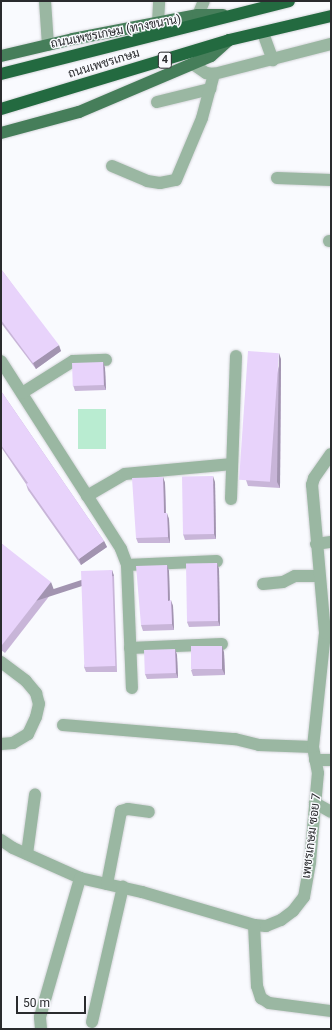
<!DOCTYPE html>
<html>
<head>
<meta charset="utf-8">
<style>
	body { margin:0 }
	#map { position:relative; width:332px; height:1030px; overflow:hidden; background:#f9fafe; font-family:Roboto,Sarabun,sans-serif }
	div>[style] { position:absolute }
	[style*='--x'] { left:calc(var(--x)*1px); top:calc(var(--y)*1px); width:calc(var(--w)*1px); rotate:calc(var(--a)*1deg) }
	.green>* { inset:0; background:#b9ecd1; transform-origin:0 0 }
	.roads { filter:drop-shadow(0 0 1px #d4d5d9) drop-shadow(0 0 1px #d4d5d9) }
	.minor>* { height:12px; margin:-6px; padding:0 6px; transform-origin:6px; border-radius:6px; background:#9ab7a2 }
	.major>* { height:12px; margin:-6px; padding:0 6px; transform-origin:6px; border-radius:6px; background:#467e5a }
	.highway>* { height:12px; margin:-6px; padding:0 6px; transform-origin:6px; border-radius:6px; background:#236a40 }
	.wall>* { inset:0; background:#c8b5d8 }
	.shaded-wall>* { inset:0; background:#a294b0; transform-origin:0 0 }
	.building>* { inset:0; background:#e8d3fb; transform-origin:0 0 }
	span { translate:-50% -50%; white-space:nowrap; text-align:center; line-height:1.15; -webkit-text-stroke:3px #f9fafe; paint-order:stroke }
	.shield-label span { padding:1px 3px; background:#f9fafe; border:1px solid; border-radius:3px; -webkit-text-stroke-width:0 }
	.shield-label { font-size:11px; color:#2a2b2e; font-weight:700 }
	.street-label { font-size:12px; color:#2a2b2e }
	.frame { position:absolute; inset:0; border:2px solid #2a2b2e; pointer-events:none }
	.scale { position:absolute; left:16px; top:996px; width:70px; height:18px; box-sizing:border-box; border:2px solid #2a2b2e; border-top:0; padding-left:5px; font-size:12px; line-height:14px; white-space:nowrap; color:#2a2b2e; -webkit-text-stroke:3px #f9fafe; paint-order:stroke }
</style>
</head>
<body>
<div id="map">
	<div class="green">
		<i style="left:78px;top:409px;width:28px;height:40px"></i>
	</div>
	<div class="roads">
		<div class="minor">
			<i style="--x:45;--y:1;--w:44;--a:86.1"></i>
			<i style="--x:198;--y:15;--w:15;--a:-67"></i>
			<i style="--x:158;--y:23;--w:22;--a:-87"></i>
			<i style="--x:263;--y:33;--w:29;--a:70"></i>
			<i style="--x:193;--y:64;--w:16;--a:35"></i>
			<i style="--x:206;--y:73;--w:8;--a:7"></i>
			<i style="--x:157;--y:102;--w:55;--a:-13.8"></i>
			<i style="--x:210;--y:89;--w:16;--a:-75"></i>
			<i style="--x:214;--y:74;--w:121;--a:-14.4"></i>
			<i style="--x:112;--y:166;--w:38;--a:23"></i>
			<i style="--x:147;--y:181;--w:13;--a:9"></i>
			<i style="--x:160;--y:183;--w:16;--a:-11"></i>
			<i style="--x:176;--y:180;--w:67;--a:-67.2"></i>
			<i style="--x:202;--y:118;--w:30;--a:-75"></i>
			<i style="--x:277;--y:178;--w:54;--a:2.1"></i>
			<i style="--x:329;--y:241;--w:2;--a:0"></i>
			<i style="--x:1;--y:361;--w:223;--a:57.4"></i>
			<i style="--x:121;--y:549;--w:17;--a:69"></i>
			<i style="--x:127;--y:565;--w:123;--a:87.7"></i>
			<i style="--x:22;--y:393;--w:60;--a:-32.1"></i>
			<i style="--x:73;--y:361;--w:33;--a:-2"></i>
			<i style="--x:87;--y:496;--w:44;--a:-30.1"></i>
			<i style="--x:125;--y:474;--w:107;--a:-5.3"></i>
			<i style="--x:231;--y:499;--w:143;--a:-88"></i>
			<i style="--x:316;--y:544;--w:15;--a:-8"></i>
			<i style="--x:127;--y:565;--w:90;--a:-2.5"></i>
			<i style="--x:263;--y:584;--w:20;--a:-6"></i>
			<i style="--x:283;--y:582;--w:13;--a:-27"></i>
			<i style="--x:295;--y:576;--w:24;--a:0"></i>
			<i style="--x:130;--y:648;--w:92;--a:-2.5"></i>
			<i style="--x:1;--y:662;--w:31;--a:37"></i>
			<i style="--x:26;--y:681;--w:16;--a:50"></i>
			<i style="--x:36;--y:693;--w:11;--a:75"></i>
			<i style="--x:39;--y:704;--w:13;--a:103"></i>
			<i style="--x:36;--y:717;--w:19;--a:115"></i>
			<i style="--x:28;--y:734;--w:17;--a:149"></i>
			<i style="--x:13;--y:743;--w:12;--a:175"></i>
			<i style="--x:63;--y:725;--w:173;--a:4.7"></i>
			<i style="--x:235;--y:739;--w:25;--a:14"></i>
			<i style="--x:259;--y:745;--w:54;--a:2.1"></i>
			<i style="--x:315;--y:760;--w:16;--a:0"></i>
			<i style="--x:315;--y:803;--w:18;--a:29"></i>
			<i style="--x:1;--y:840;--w:14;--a:34"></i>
			<i style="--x:13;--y:848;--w:73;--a:24.1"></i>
			<i style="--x:80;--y:878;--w:64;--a:12.7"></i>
			<i style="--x:142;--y:892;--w:117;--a:16.4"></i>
			<i style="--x:254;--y:925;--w:12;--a:5"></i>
			<i style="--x:266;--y:926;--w:16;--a:-22"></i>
			<i style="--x:281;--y:920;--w:15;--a:-37"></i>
			<i style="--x:293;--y:911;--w:18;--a:-52"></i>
			<i style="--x:304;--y:897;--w:36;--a:-80"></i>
			<i style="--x:310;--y:862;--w:89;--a:-84.9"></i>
			<i style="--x:318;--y:773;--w:26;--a:-101"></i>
			<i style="--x:313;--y:747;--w:115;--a:-84"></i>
			<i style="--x:325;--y:633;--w:149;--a:-95"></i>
			<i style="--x:312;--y:485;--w:7;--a:-74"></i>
			<i style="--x:314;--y:478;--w:29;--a:-55"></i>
			<i style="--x:27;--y:854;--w:60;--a:-82.3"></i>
			<i style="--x:107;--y:884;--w:74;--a:-79.1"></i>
			<i style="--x:121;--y:811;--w:7;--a:-16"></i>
			<i style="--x:128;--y:809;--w:21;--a:8"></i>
			<i style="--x:254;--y:925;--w:61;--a:87.2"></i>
			<i style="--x:257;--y:986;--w:13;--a:72"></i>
			<i style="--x:261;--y:998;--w:9;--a:32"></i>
			<i style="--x:269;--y:1003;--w:63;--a:7.4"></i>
			<i style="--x:92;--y:1022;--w:139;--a:-77.1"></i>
			<i style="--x:41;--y:1029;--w:12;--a:-95"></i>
			<i style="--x:40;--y:1017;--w:145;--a:-73.9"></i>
		</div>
		<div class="major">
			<i style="--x:1;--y:56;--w:74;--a:-13.3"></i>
			<i style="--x:73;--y:39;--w:127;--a:-10.9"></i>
			<i style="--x:198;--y:15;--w:25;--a:0"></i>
			<i style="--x:1;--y:133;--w:81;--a:-15.1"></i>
			<i style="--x:79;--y:112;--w:143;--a:-23"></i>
			<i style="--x:211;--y:56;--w:24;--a:-42"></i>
		</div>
		<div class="highway">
			<i style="--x:1;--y:74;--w:297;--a:-14.2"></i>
			<i style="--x:1;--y:109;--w:238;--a:-16.8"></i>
			<i style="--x:229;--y:40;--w:105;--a:-13.2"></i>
		</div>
	</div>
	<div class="wall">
		<i style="clip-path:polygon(1px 269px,61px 351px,36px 369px,1px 323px)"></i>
		<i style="clip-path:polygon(281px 359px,280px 488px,248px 486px,246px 480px)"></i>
		<i style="clip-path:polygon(103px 362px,105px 368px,106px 390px,75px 391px,73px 385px)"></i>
		<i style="clip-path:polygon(1px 391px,104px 541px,107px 547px,81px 565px,28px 490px,26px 484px,1px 447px)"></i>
		<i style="clip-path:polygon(163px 477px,165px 483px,166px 513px,169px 519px,170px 543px,138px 543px,136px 538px)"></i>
		<i style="clip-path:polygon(215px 482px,216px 539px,185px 540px,183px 534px)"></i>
		<i style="clip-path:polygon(1px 543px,54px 590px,5px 653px,1px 650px)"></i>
		<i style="clip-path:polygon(217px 563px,219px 569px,220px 626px,189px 627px,187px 622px)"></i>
		<i style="clip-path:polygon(167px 565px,169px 571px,170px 600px,173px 606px,174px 630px,143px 631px,141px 625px)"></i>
		<i style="clip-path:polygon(112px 570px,114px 576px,117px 672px,86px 672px,84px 667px)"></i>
		<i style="clip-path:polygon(175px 649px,177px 655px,178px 678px,147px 679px,145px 674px)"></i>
		<i style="clip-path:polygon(224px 652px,225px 675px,193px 676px,191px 670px)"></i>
	</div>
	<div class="shaded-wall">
		<i style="clip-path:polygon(59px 345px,61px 351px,36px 369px,33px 363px)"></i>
		<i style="clip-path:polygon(279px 353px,281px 359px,280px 488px,277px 482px)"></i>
		<i style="clip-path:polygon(103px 362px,105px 368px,106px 390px,104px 385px)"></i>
		<i style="clip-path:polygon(213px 476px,215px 482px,216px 539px,214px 534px)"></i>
		<i style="clip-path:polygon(163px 477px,165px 483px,166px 519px,164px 513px)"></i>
		<i style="clip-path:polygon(167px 513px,169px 519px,170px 543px,168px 537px)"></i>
		<i style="clip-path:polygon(104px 541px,107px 547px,81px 565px,79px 559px)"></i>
		<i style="clip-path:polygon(217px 563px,219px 569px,220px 626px,218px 621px)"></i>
		<i style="clip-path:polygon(167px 565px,169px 571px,170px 606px,168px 601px)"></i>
		<i style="left:112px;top:570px;width:6px;height:96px;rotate:72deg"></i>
		<i style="left:51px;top:582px;width:9px;height:80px;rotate:69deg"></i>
		<i style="clip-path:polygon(171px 600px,173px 606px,174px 630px,172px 624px)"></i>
		<i style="clip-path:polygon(222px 646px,224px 652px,225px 675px,222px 669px)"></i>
		<i style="clip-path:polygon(175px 649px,177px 655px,178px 678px,176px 673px)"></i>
	</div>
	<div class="building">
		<i style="clip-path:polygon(1px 269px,59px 345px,33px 363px,1px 320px)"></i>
		<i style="left:248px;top:351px;width:31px;height:129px;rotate:4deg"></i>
		<i style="left:103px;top:362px;width:23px;height:31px;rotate:88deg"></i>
		<i style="clip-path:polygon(1px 391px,104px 541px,79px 559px,26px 484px,28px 483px,1px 445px)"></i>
		<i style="left:213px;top:476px;width:58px;height:31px;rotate:89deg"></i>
		<i style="clip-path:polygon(163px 477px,164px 513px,167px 513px,168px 537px,136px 538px,132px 478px)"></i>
		<i style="clip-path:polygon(1px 543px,51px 582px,2px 645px,1px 644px)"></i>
		<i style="left:217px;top:563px;width:58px;height:31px;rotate:89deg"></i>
		<i style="clip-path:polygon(167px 565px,168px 601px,171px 600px,172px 624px,141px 625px,136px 566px)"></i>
		<i style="left:112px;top:570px;width:96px;height:31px;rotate:88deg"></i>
		<i style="left:222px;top:646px;width:23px;height:31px;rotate:90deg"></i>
		<i style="left:175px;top:649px;width:24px;height:31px;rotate:88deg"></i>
	</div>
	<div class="shield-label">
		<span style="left:165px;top:60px">4</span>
	</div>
	<div class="street-label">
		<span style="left:116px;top:32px;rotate:-11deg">ถนนเพชรเกษม (ทางขนาน)</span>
		<span style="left:104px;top:64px;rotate:-17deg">ถนนเพชรเกษม</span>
		<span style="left:312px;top:836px;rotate:-83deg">เพชรเกษม ซอย 7</span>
	</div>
	<div class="frame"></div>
	<div class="scale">50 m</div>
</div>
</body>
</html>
